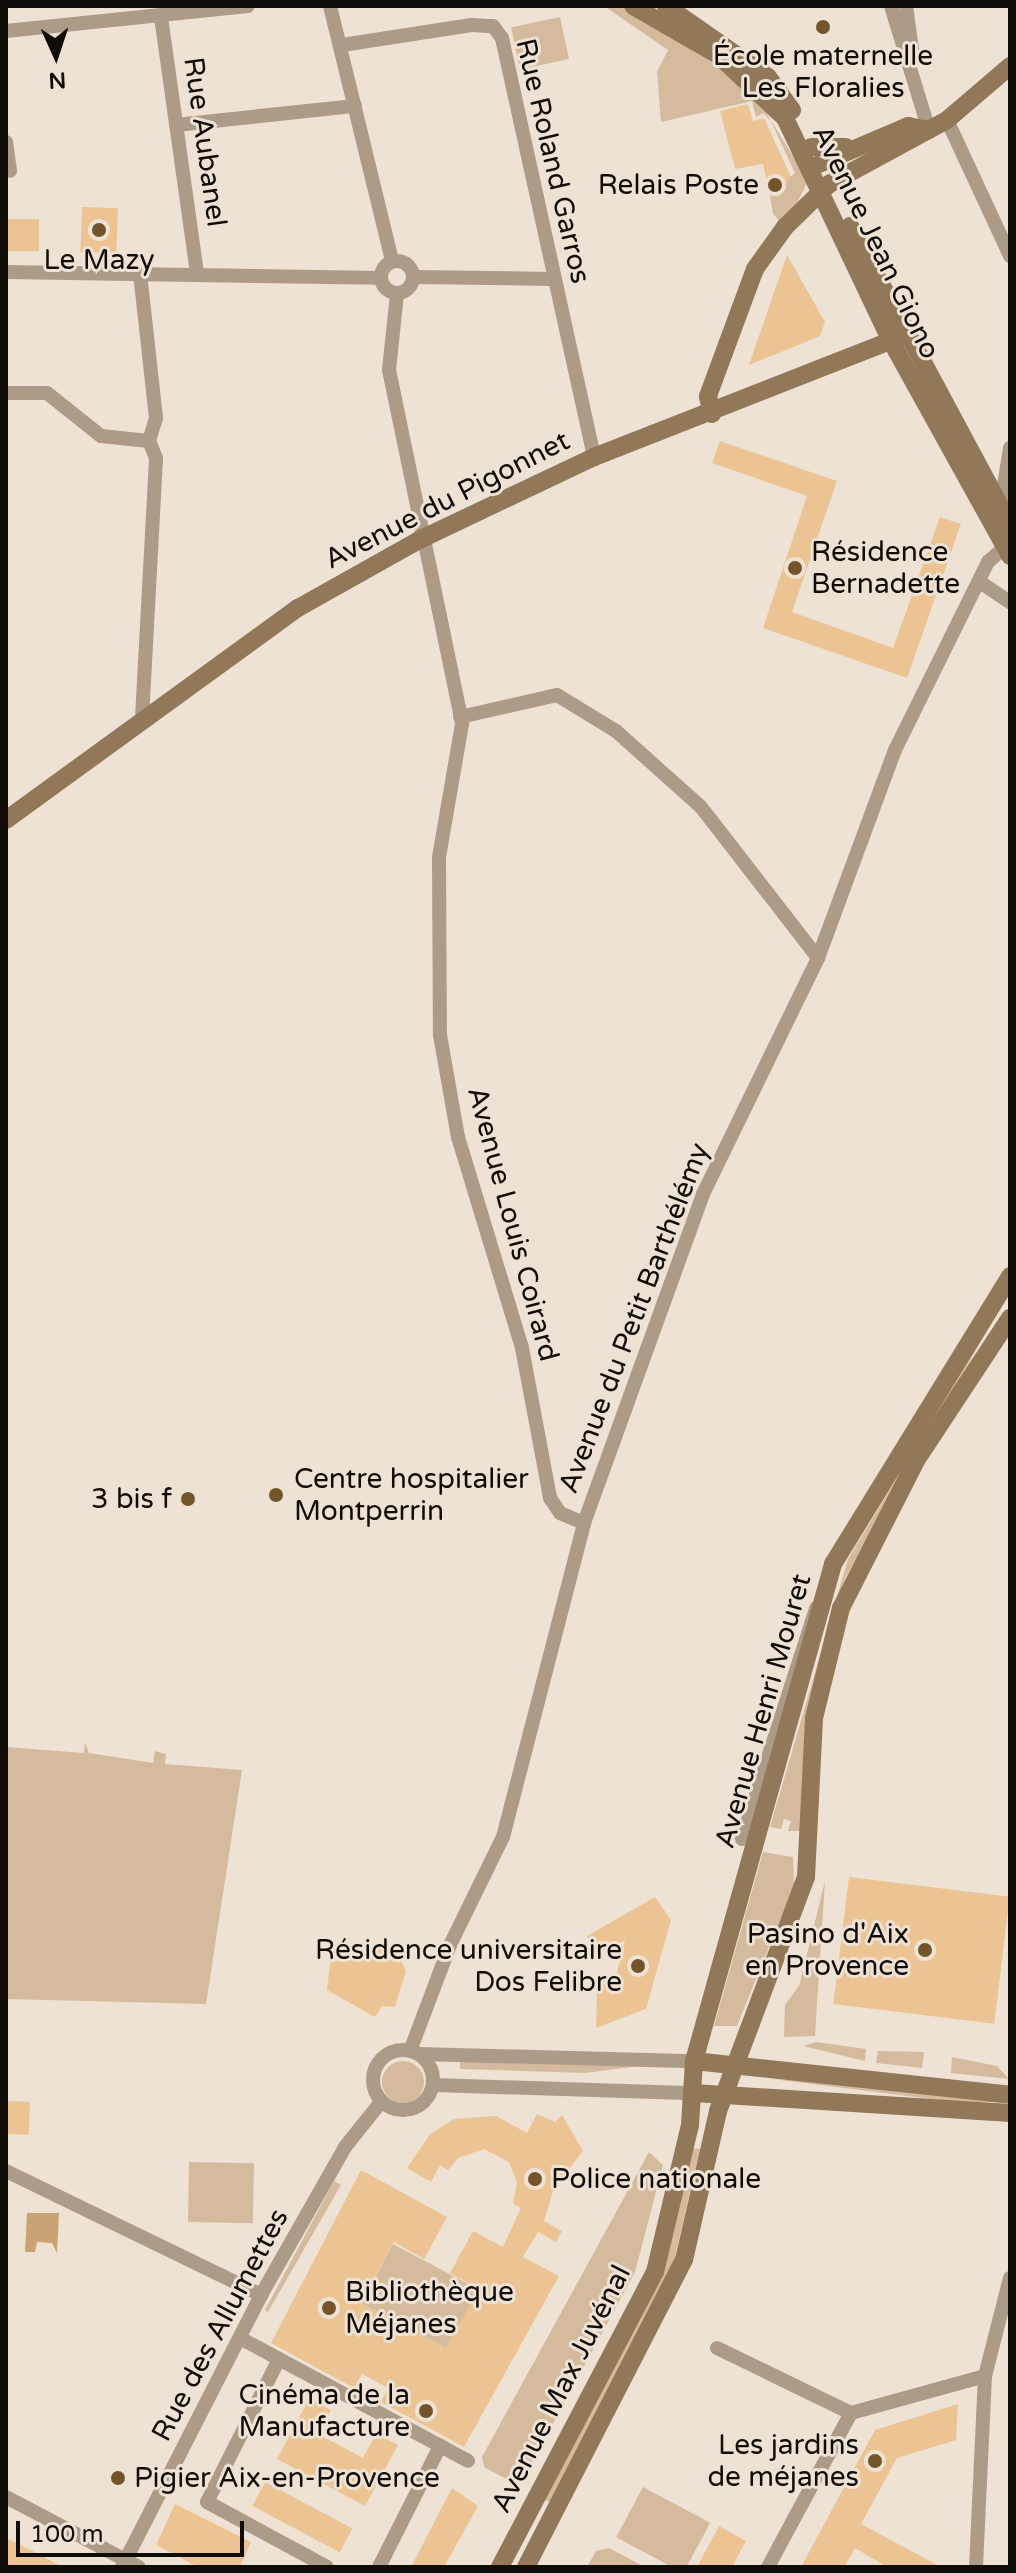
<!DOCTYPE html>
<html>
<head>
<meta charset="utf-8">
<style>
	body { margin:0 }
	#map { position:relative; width:1016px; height:2573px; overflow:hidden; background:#eee2d4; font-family:"Varela Round",sans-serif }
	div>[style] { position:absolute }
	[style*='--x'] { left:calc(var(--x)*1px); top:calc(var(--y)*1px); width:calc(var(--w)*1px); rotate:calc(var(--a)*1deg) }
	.green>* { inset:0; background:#d4bb9d; transform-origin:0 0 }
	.round { border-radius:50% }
	.water>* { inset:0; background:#c9a373 }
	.building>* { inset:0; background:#ecc493; transform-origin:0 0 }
	.street>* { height:14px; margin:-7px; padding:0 7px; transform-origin:7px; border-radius:7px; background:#ac9b87 }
	.street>.ring { margin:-7px; padding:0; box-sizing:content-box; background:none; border:14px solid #ac9b87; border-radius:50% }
	.secondary>* { height:18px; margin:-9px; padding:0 9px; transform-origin:9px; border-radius:9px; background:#907859 }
	.dots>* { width:22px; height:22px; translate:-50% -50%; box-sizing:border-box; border:4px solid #eee2d4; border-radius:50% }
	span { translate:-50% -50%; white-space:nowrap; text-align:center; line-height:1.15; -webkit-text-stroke:6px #eee2d4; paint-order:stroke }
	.poi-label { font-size:28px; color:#100c08 }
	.right { translate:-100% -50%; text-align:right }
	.left { translate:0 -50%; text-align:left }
	.street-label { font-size:28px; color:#100c08 }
	.frame { position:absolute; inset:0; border:8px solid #100c08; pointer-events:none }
	.north { position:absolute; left:16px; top:16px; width:80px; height:80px; -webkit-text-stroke:6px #eee2d4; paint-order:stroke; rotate:177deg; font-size:22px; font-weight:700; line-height:32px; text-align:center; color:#100c08 }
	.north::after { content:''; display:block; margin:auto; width:28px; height:36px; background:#100c08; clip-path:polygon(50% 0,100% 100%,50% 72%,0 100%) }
	.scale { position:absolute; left:16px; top:2521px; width:228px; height:36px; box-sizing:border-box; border:4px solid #100c08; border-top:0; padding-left:10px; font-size:24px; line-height:28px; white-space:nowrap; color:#100c08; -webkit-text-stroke:6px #eee2d4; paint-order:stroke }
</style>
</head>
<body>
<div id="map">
	<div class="green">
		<i style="clip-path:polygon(604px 6px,620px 6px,750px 86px,808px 181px,785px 227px,773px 214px,770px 195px,795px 173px,771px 121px,763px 113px,756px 117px,752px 101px,661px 122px,657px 72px,668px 50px)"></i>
		<i style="left:560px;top:17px;width:43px;height:50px;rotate:78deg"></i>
		<i style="clip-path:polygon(1010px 1291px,845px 1578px,816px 1674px,802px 1831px,788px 1831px,791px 1821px,784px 1819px,781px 1829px,770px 1827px,848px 1559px)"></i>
		<i style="clip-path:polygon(85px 1742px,89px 1753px,153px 1763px,155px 1751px,166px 1754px,165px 1764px,242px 1770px,206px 2004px,6px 1999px,6px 1747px,84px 1753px)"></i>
		<i style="clip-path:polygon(763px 1852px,793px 1857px,794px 1885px,737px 2026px,714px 2026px)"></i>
		<i style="clip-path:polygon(825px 1881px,815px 2036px,784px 2037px,785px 2005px,799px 1986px)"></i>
		<i style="clip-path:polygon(816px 2042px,866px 2049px,865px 2061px,803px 2046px)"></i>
		<i style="clip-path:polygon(878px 2051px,924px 2052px,922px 2068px,876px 2063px)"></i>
		<i style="clip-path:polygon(952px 2057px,997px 2066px,1009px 2079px,951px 2073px)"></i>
		<i style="clip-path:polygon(460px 2061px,639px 2066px,585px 2073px,460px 2069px)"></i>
		<i class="round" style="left:382px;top:2061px;width:42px;height:42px"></i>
		<i style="clip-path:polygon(772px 2079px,919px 2089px,1010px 2102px,955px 2102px)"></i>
		<i style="clip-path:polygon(693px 2148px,700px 2149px,673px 2265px,550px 2503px,544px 2499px,660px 2279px)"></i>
		<i style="clip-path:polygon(649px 2152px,663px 2165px,635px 2272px,519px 2486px,484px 2467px,482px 2457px)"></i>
		<i style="left:189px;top:2162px;width:65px;height:60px;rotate:1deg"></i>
		<i style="clip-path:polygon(334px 2181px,341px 2185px,268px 2312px,265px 2310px)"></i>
		<i style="left:393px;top:2244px;width:97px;height:67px;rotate:28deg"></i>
		<i style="left:643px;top:2487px;width:76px;height:57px;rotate:28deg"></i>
		<i style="clip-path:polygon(609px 2548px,645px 2567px,587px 2567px,596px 2551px)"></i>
	</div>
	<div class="water">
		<i style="clip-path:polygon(27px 2213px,59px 2213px,57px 2253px,52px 2243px,37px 2242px,35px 2252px,25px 2252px)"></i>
	</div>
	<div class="building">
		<i style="clip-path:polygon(748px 104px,753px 121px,764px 118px,791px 177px,771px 199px,763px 164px,735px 169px,720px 111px)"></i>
		<i style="left:82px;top:207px;width:36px;height:45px;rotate:2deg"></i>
		<i style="left:6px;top:219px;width:33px;height:32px"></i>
		<i style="clip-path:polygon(787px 255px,825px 322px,820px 336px,749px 365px)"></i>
		<i style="clip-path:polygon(720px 441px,837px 481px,792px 612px,893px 648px,940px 517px,961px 524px,907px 678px,763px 628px,807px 496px,712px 463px)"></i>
		<i style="left:849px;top:1877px;width:162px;height:128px;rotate:7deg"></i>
		<i style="clip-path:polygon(655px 1897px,671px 1920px,646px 2009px,596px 2028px,597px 1986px,616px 1976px,625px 1940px,597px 1956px,587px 1936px)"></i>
		<i style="clip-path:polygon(367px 1943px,400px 1958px,406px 1971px,395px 2007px,382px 2006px,375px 2017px,327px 1990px,330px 1963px,359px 1954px)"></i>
		<i style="left:6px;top:2101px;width:24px;height:33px;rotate:2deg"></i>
		<i style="clip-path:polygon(537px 2114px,555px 2122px,562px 2115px,583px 2151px,554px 2188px,544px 2221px,562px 2231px,556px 2242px,538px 2232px,523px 2257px,559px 2276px,464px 2447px,381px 2402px,388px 2388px,362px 2374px,354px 2388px,271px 2343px,361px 2170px,447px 2217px,424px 2259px,394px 2242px,361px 2303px,446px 2348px,479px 2289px,450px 2273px,473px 2231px,503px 2247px,521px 2208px,513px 2204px,517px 2182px,509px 2162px,484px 2149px,458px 2158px,448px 2170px,440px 2165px,431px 2182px,407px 2168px,430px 2134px,454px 2119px,496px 2116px,527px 2133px)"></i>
		<i style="clip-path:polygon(309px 2399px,331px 2410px,318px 2434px,363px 2458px,376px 2434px,398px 2445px,365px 2506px,277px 2459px)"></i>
		<i style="clip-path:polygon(958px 2404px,956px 2440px,897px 2458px,861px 2524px,941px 2567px,887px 2567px,855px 2548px,844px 2567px,801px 2567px,875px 2430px)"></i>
		<i style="left:265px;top:2482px;width:99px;height:27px;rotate:28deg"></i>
		<i style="clip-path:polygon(452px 2488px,478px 2506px,444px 2567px,411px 2567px)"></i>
		<i style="clip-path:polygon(175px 2504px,251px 2542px,240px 2567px,198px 2567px,156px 2545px)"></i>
		<i style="clip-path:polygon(719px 2526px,746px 2541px,732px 2567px,697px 2567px)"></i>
		<i style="clip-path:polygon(6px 2538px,39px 2554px,62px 2567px,6px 2567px)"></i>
	</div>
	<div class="street">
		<i style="--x:330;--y:6;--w:261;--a:76.3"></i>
		<i style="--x:891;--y:6;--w:130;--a:73"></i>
		<i style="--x:906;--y:6;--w:51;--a:82.2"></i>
		<i style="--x:161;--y:17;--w:260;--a:82"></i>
		<i style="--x:6;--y:31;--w:243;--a:-5.9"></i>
		<i style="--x:342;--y:45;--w:131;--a:-8.8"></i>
		<i style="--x:471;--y:25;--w:22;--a:3"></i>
		<i style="--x:493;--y:26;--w:15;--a:53"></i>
		<i style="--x:502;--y:38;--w:429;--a:77.6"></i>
		<i style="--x:947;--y:120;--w:150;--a:65.1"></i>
		<i style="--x:176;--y:125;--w:180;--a:-6.1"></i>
		<i style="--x:6;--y:142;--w:29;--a:82"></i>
		<i class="ring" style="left:381px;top:261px;width:18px;height:18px"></i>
		<i style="--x:6;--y:272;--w:374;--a:0.9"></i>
		<i style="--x:414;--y:277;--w:140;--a:0.8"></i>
		<i style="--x:397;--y:294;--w:76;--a:96"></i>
		<i style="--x:389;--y:370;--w:361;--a:78.3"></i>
		<i style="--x:462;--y:724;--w:135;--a:99.8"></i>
		<i style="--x:439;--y:857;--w:178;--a:89.7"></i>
		<i style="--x:440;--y:1035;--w:104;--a:80"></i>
		<i style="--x:458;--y:1137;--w:220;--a:73.1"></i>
		<i style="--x:522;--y:1348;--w:153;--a:79.4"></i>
		<i style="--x:550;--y:1498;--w:18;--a:56"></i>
		<i style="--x:560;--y:1513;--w:26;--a:23"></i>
		<i style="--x:6;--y:393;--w:41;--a:0"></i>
		<i style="--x:47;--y:393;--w:69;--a:38.5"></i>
		<i style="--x:101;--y:436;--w:48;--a:5.9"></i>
		<i style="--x:149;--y:441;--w:24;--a:-73"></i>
		<i style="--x:156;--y:418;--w:145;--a:-96.3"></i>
		<i style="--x:1000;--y:511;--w:64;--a:-81"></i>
		<i style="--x:980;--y:582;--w:36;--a:34"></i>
		<i style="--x:460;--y:717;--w:99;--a:-12.8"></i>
		<i style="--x:557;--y:695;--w:69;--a:31.4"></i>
		<i style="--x:616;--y:731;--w:114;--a:41.8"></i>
		<i style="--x:701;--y:807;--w:191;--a:52.2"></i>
		<i style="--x:142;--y:718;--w:260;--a:-86.9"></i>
		<i style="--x:156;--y:458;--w:18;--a:-112"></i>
		<i style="--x:742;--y:1839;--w:243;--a:-72.2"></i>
		<i class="ring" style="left:373px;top:2050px;width:46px;height:46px"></i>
		<i style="--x:410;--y:2051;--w:113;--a:-69.3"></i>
		<i style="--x:450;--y:1945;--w:120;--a:-63.9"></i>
		<i style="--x:503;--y:1837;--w:324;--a:-75.5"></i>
		<i style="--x:584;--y:1523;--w:350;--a:-70.1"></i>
		<i style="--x:703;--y:1194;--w:263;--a:-64"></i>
		<i style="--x:818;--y:958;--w:222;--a:-69.7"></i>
		<i style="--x:895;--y:750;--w:210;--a:-63.7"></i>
		<i style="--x:988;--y:562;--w:30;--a:-42"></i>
		<i style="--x:419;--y:2054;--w:275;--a:1.5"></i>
		<i style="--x:433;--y:2085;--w:261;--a:1.8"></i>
		<i style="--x:6;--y:2171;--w:284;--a:25.9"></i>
		<i style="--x:240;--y:2338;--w:259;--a:28.3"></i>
		<i style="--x:717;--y:2348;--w:149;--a:25.9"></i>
		<i style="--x:279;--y:2359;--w:160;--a:116.7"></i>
		<i style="--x:207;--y:2502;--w:136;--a:28.4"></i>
		<i style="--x:6;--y:2497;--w:150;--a:27.8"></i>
		<i style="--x:122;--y:2567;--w:305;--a:-62.9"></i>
		<i style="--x:261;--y:2295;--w:170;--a:-60.4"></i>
		<i style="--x:345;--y:2147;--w:58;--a:-51.3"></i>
		<i style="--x:379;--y:2567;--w:136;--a:-63.2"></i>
		<i style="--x:768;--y:2567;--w:175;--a:-61.7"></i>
		<i style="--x:851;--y:2413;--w:139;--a:-15.4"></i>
		<i style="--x:976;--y:2567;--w:191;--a:-87.3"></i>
		<i style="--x:985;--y:2376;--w:101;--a:-75.7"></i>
	</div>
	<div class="secondary">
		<i style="--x:633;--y:6;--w:98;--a:30"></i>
		<i style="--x:718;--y:55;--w:92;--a:43.2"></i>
		<i style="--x:785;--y:118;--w:247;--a:64.6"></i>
		<i style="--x:891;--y:341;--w:246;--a:61"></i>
		<i style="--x:666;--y:6;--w:124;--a:34.8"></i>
		<i style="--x:768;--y:77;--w:41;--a:54"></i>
		<i style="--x:811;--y:147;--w:35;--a:0"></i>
		<i style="--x:819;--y:164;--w:97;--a:-23.1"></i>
		<i style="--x:908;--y:126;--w:21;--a:11"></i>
		<i style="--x:850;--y:226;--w:339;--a:61.8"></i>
		<i style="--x:712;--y:414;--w:18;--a:-103"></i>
		<i style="--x:708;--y:396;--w:135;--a:-69.7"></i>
		<i style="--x:755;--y:269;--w:52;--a:-54.5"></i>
		<i style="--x:785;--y:227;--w:62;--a:-44.3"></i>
		<i style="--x:829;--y:184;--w:134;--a:-28.5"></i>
		<i style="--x:947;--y:120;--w:83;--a:-40.6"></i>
		<i style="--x:6;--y:820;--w:361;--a:-36"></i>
		<i style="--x:298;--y:608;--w:139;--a:-29.3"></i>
		<i style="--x:419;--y:540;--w:194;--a:-25.4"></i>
		<i style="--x:594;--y:457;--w:334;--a:-21.4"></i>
		<i style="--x:694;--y:2061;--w:318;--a:6.1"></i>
		<i style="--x:694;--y:2093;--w:317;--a:3.6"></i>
		<i style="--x:500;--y:2567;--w:333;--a:-62.3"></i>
		<i style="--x:655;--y:2272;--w:151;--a:-76.6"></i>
		<i style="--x:690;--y:2125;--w:64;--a:-86.4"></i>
		<i style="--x:694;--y:2061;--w:516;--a:-74.37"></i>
		<i style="--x:833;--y:1564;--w:338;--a:-58.4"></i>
		<i style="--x:526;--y:2567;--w:345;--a:-62.8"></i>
		<i style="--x:684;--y:2260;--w:153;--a:-77.1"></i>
		<i style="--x:718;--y:2111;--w:250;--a:-69.4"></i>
		<i style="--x:806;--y:1877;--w:159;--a:-87.1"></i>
		<i style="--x:814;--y:1718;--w:113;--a:-76.2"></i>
		<i style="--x:841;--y:1608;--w:167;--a:-63"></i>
		<i style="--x:917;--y:1459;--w:169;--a:-56.6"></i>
	</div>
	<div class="dots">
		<i style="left:823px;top:27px;background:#74542a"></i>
		<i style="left:775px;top:185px;background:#74542a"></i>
		<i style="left:99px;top:230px;background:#74542a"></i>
		<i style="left:795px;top:568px;background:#74542a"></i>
		<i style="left:276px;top:1495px;background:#74542a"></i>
		<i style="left:188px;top:1499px;background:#74542a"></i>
		<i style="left:925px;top:1950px;background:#74542a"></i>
		<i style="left:638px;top:1966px;background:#74542a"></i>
		<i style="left:535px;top:2179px;background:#74542a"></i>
		<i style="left:329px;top:2308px;background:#74542a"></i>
		<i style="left:426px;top:2411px;background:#74542a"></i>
		<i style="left:875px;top:2461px;background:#74542a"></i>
		<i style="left:118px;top:2478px;background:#74542a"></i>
	</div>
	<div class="poi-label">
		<span style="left:823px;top:72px">École maternelle<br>Les Floralies</span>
		<span class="right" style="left:759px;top:185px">Relais Poste</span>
		<span style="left:99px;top:260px">Le Mazy</span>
		<span class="left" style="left:811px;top:568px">Résidence<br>Bernadette</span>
		<span class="left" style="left:294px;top:1495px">Centre hospitalier<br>Montperrin</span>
		<span class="right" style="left:172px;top:1499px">3 bis f</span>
		<span class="right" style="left:909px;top:1950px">Pasino d'Aix<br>en Provence</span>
		<span class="right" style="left:622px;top:1966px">Résidence universitaire<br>Dos Felibre</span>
		<span class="left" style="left:551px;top:2179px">Police nationale</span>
		<span class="left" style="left:345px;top:2308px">Bibliothèque<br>Méjanes</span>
		<span class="right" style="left:410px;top:2411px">Cinéma de la<br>Manufacture</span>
		<span class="right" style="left:859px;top:2461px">Les jardins<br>de méjanes</span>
		<span class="left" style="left:134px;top:2478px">Pigier Aix-en-Provence</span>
	</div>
	<div class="street-label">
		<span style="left:205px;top:142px;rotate:82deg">Rue Aubanel</span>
		<span style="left:553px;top:161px;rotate:77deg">Rue Roland Garros</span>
		<span style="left:876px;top:242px;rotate:64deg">Avenue Jean Giono</span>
		<span style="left:447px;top:500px;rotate:-27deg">Avenue du Pigonnet</span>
		<span style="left:513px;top:1224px;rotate:75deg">Avenue Louis Coirard</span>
		<span style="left:634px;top:1318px;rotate:-69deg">Avenue du Petit Barthélémy</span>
		<span style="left:763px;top:1711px;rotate:-74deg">Avenue Henri Mouret</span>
		<span style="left:220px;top:2325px;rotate:-62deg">Rue des Allumettes</span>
		<span style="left:561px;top:2389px;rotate:-63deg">Avenue Max Juvénal</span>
	</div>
	<div class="frame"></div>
	<div class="north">N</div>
	<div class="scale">100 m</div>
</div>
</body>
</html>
